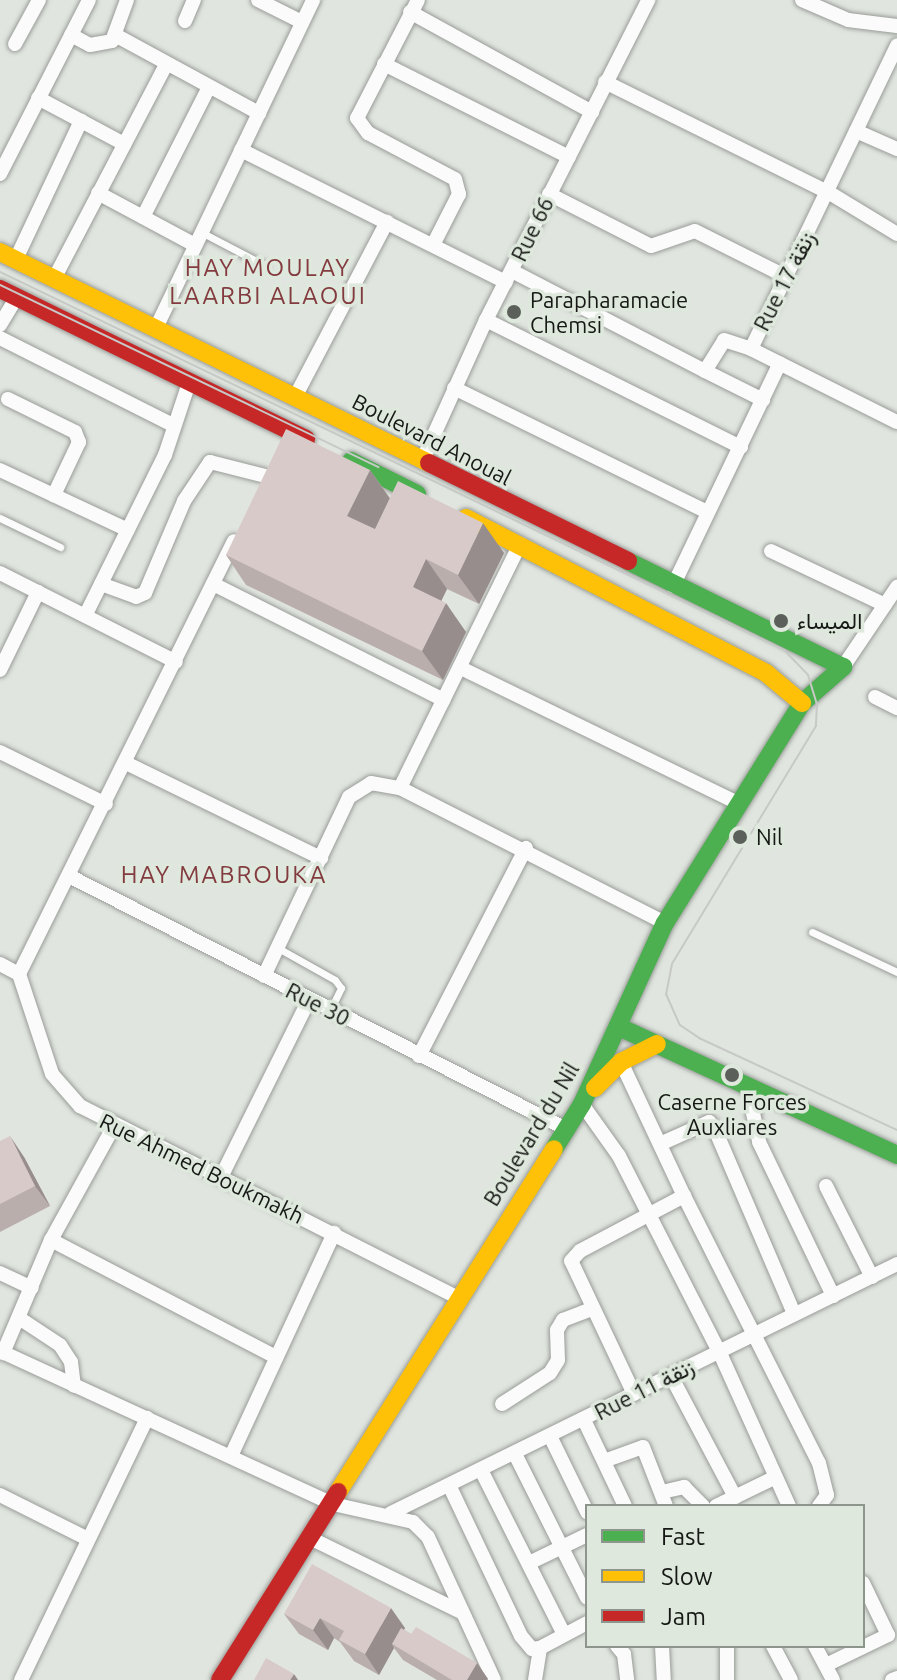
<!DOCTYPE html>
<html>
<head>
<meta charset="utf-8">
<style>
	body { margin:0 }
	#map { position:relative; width:897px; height:1680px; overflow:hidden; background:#e0e5df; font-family:Ubuntu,Vazirmatn,sans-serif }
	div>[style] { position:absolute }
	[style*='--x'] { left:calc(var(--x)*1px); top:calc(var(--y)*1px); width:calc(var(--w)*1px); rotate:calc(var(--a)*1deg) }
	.roads { filter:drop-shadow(0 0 2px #999c98) drop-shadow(0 0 2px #999c98) }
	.lane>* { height:7px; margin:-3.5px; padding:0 3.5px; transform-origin:3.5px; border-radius:3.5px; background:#fafbfa }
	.street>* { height:14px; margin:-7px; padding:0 7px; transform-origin:7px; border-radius:7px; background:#fafbfa }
	.fast>* { height:18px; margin:-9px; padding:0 9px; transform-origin:9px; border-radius:9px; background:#4caf50 }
	.slow>* { height:18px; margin:-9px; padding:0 9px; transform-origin:9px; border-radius:9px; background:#ffc107 }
	.jam>* { height:18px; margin:-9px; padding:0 9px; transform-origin:9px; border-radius:9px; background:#c62828 }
	.tram>* { height:2px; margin:-1px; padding:0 1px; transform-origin:1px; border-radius:1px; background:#c7c9c7 }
	.wall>* { inset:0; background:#baaeac }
	.shaded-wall>* { inset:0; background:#978d8c }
	.building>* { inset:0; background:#d8cac8 }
	.dots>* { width:22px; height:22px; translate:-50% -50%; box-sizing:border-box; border:4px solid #dee8dc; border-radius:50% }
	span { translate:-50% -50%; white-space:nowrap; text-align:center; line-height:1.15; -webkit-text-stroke:7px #dee8dc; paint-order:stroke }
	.street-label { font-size:22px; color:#151814 }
	.poi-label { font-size:22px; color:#151814 }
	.left { translate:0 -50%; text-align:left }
	.neighbourhood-label { font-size:24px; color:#833b3f; letter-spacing:2px }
	.legend { position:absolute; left:585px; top:1504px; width:280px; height:144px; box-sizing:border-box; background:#dee8dc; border:2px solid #8e958c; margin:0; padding:10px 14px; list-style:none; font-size:24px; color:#151814 }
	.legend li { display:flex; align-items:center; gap:16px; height:40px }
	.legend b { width:40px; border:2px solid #8e958c }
</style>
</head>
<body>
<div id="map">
	<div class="roads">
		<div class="lane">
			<i style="--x:201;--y:232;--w:73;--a:27.6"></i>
			<i style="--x:0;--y:518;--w:67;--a:25.8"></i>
			<i style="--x:812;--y:932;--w:94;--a:25.2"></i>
			<i style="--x:278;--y:948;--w:65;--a:29.3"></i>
			<i style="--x:335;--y:980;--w:10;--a:53"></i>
			<i style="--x:341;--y:988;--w:25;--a:116"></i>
		</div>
		<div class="street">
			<i style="--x:258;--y:0;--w:49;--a:26.6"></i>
			<i style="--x:418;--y:0;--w:133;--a:117.3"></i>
			<i style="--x:357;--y:118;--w:19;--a:54"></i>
			<i style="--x:368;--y:133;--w:98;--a:27.9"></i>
			<i style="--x:455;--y:179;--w:16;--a:75"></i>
			<i style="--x:459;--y:194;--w:57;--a:117"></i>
			<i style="--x:802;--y:0;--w:50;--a:23.5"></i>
			<i style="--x:848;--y:20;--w:49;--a:7"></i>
			<i style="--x:410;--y:12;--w:208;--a:28.8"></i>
			<i style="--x:185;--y:21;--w:23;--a:-67"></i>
			<i style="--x:71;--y:35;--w:21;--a:28"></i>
			<i style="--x:90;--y:45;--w:22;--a:-10"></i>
			<i style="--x:112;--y:41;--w:44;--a:-69.9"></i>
			<i style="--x:117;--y:36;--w:162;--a:28.5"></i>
			<i style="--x:15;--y:44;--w:50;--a:-61.4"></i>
			<i style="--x:384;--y:64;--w:207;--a:26.7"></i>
			<i style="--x:605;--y:82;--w:249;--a:26.3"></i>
			<i style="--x:828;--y:192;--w:81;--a:31.3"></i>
			<i style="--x:38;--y:98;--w:98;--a:28.1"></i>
			<i style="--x:856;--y:131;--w:45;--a:23.7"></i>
			<i style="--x:241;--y:150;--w:296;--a:26.5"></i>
			<i style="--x:0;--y:174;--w:195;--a:-62.9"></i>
			<i style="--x:98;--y:193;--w:110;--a:28.2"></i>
			<i style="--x:549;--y:194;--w:114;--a:27"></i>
			<i style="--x:651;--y:246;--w:46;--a:-18.8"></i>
			<i style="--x:695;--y:231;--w:101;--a:26.6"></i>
			<i style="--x:143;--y:217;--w:146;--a:-63.1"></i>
			<i style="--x:16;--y:259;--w:153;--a:-64.8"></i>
			<i style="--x:512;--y:271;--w:217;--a:27.4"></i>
			<i style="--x:705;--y:371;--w:36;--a:-58"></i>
			<i style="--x:724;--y:340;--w:28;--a:18"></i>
			<i style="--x:751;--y:349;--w:337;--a:-64.3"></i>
			<i style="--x:55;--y:277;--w:239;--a:-62.4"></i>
			<i style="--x:486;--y:320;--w:285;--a:26.5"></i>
			<i style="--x:0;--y:325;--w:33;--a:-59"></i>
			<i style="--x:156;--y:328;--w:364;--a:-64.4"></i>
			<i style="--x:0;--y:338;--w:194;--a:26.7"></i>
			<i style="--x:751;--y:349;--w:163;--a:26.6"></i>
			<i style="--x:705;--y:371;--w:65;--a:26.6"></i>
			<i style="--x:454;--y:388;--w:282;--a:26.1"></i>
			<i style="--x:295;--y:397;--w:198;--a:-62.3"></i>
			<i style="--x:8;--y:399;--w:75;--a:26.2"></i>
			<i style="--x:75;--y:432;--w:11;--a:68"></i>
			<i style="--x:79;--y:442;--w:59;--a:115.3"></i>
			<i style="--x:422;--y:461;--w:155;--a:-65.6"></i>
			<i style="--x:486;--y:320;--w:359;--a:-63.1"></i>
			<i style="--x:0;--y:470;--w:141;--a:25.1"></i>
			<i style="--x:771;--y:551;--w:126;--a:25.3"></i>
			<i style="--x:0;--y:573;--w:197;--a:26.8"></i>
			<i style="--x:101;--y:584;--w:37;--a:20"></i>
			<i style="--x:136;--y:597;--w:10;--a:-24"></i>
			<i style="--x:145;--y:593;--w:100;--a:-67"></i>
			<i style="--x:184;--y:501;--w:47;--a:-56.3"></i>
			<i style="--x:210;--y:462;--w:57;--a:14.3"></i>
			<i style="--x:213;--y:584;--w:258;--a:26.7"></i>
			<i style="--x:673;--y:586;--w:247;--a:-64.4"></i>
			<i style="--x:86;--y:614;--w:178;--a:-63.6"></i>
			<i style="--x:165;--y:455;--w:76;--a:-71.6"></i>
			<i style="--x:843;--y:667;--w:97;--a:-56"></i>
			<i style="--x:461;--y:668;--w:310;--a:26"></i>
			<i style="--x:0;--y:670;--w:87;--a:-64"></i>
			<i style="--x:875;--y:697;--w:25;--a:27"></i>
			<i style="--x:0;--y:752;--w:118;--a:26.1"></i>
			<i style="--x:128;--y:764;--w:215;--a:26"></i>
			<i style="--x:400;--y:788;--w:272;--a:-63.8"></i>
			<i style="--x:71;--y:877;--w:555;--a:26.98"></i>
			<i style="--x:0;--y:964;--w:21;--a:28"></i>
			<i style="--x:19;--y:974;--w:483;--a:-63.6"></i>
			<i style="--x:19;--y:974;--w:105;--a:71.7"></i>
			<i style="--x:52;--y:1074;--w:43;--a:48.8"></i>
			<i style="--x:80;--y:1106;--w:423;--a:26.9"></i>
			<i style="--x:264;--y:976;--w:198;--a:-64.6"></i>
			<i style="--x:349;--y:797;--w:26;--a:-32"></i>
			<i style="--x:371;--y:783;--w:29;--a:10"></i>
			<i style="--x:400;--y:788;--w:297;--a:27"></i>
			<i style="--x:419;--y:1056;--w:234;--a:-62.8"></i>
			<i style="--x:621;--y:1062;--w:148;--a:64.8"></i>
			<i style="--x:763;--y:1093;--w:22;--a:117"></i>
			<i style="--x:753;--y:1113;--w:30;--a:78"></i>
			<i style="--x:759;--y:1142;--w:171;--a:64.3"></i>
			<i style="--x:582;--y:1104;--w:64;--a:54.6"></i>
			<i style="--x:619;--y:1156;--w:219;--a:62.9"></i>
			<i style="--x:719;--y:1351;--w:170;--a:65.7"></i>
			<i style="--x:660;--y:1144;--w:54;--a:-24.2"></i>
			<i style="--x:709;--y:1122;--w:7;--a:45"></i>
			<i style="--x:714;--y:1127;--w:203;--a:66.8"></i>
			<i style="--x:221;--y:1177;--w:198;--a:-63.6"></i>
			<i style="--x:826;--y:1186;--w:102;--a:63.2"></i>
			<i style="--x:51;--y:1240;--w:254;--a:27.5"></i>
			<i style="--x:0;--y:1273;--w:35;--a:25"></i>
			<i style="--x:19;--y:1318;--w:49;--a:33.4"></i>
			<i style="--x:60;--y:1345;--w:20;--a:57"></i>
			<i style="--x:71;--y:1362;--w:24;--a:83"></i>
			<i style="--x:0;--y:1351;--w:366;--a:24.7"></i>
			<i style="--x:333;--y:1504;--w:82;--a:12.7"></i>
			<i style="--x:413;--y:1522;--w:21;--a:45"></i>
			<i style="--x:428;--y:1537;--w:157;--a:65.2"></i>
			<i style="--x:3;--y:1353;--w:123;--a:-67"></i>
			<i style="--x:51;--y:1240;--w:130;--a:-61.1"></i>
			<i style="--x:671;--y:1376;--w:137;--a:62.1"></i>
			<i style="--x:634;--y:1394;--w:147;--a:-115.3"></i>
			<i style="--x:571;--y:1261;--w:13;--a:-48"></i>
			<i style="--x:580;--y:1251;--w:118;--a:-27.9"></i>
			<i style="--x:684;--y:1196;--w:299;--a:63.2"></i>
			<i style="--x:819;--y:1463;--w:33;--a:76"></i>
			<i style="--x:827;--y:1495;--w:14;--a:126"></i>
			<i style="--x:502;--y:1404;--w:57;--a:-32.9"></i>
			<i style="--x:550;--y:1373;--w:15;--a:-58"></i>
			<i style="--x:558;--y:1360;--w:30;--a:-92"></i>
			<i style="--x:557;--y:1330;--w:12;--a:-59"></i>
			<i style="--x:563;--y:1320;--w:31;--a:-21"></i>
			<i style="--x:584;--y:1420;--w:95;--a:64.5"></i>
			<i style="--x:550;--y:1436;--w:85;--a:64"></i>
			<i style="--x:515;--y:1454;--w:161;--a:63.4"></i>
			<i style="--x:231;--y:1456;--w:246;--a:-65.2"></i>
			<i style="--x:604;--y:1461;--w:41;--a:-19.7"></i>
			<i style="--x:643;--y:1447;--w:63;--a:68.7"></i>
			<i style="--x:481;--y:1470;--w:184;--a:63.2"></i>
			<i style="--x:449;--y:1485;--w:167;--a:64.5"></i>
			<i style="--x:521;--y:1636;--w:17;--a:50"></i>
			<i style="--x:532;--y:1649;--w:8;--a:-7"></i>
			<i style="--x:662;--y:1492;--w:23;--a:-13"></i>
			<i style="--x:684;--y:1487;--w:27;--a:45"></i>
			<i style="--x:0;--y:1495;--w:98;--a:26.6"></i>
			<i style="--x:716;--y:1506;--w:64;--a:-25.8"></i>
			<i style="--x:391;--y:1513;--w:564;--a:-26.2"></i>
			<i style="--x:312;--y:1539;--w:166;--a:26.1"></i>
			<i style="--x:529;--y:1563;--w:64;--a:-25.8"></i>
			<i style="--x:617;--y:1646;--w:11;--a:49"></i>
			<i style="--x:624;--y:1654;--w:26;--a:83"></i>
			<i style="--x:662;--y:1646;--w:34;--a:87"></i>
			<i style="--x:773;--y:1646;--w:38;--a:62"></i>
			<i style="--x:815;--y:1646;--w:38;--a:62"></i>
			<i style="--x:540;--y:1648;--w:53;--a:-28"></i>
			<i style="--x:826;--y:1665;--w:69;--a:-25.8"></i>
			<i style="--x:888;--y:1635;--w:58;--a:-115.7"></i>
			<i style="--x:21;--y:1680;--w:291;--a:-64.3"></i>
			<i style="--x:535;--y:1680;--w:32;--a:-81"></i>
			<i style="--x:727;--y:1680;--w:34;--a:-90"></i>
			<i style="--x:892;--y:1680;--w:5;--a:-22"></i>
		</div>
		<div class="fast">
			<i style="--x:351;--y:461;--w:74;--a:26.6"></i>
			<i style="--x:619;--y:1027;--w:306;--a:24.7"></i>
			<i style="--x:554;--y:1149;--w:53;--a:-58.1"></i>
			<i style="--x:582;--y:1104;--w:199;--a:-65.4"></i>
			<i style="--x:665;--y:923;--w:259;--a:-58.1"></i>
			<i style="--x:802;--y:703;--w:55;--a:-41.3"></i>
			<i style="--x:843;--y:667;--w:240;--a:-153.8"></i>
		</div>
		<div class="slow">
			<i style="--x:0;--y:252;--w:478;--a:26.2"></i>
			<i style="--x:466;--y:518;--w:338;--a:27.3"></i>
			<i style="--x:766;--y:673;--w:47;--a:39.8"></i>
			<i style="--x:595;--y:1088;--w:37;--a:-45"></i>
			<i style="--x:621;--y:1062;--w:40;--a:-26.6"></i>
			<i style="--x:338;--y:1492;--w:405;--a:-57.8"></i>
		</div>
		<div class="jam">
			<i style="--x:0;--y:289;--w:341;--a:26.1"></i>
			<i style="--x:429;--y:463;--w:222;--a:26.2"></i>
			<i style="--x:220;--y:1680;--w:222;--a:-57.9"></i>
		</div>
	</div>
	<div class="tram">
		<i style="--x:0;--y:272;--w:870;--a:25.74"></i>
		<i style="--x:784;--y:650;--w:35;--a:46"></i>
		<i style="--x:808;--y:675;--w:30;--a:73"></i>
		<i style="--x:817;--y:704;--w:22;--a:93"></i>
		<i style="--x:816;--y:726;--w:278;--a:121.2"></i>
		<i style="--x:672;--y:964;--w:31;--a:101"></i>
		<i style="--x:666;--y:994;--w:34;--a:66"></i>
		<i style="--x:680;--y:1025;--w:23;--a:34"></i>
		<i style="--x:699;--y:1038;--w:218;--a:24.9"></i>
		<i style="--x:0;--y:285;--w:420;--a:25.7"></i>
	</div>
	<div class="wall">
		<i style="clip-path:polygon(370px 470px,390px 498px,504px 553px,479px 604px,447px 589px,441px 601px,466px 632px,443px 680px,246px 585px,226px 555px)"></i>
		<i style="clip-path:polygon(0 1141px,24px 1157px,50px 1206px,0 1232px)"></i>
		<i style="clip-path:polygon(284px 1614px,405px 1628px,404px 1630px,411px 1634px,477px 1663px,488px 1679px,487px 1680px,437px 1680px,403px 1660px,394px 1648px,379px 1675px,354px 1661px,340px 1642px,334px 1638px,328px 1650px,299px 1634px)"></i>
	</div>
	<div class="shaded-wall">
		<i style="clip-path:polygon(370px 470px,390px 499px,368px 545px,347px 516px)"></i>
		<i style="clip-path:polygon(483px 523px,504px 553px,479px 604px,458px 575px)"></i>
		<i style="clip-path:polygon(426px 559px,447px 589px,434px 616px,413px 587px)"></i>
		<i style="clip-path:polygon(446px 603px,466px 632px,443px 680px,422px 651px)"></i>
		<i style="clip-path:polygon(10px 1136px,24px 1157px,50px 1206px,35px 1186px)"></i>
		<i style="clip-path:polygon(391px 1608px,405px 1628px,395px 1646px,392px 1644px,394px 1648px,379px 1675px,365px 1654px)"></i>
		<i style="clip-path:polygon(320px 1618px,334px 1638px,328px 1650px,313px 1630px)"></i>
		<i style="clip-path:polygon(477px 1663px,488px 1679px,487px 1680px,467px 1680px)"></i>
		<i style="clip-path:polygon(294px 1674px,298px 1680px,290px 1680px)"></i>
	</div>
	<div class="building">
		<i style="clip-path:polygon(286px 429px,370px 470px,347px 516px,375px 529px,398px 481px,483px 523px,458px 575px,426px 559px,413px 587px,446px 603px,422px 651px,226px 555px)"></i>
		<i style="clip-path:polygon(10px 1136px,35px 1186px,0 1204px,0 1141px)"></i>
		<i style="clip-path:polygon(312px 1564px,391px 1608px,365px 1654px,339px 1640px,344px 1631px,320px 1618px,313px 1630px,284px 1614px)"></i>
		<i style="clip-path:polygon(416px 1627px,477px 1663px,467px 1680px,452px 1680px,392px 1644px,401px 1628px,411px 1634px)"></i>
		<i style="clip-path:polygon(266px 1658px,294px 1674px,290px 1680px,254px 1680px)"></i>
	</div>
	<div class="dots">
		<i style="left:514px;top:312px;background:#5c605b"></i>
		<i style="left:781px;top:621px;background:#5c605b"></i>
		<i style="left:740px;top:837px;background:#5c605b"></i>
		<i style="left:732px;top:1075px;background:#5c605b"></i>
	</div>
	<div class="street-label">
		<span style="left:532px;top:229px;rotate:-64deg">Rue 66</span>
		<span style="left:784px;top:281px;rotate:-63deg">Rue 17 زنقة</span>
		<span style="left:432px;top:439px;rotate:27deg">Boulevard Anoual</span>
		<span style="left:318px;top:1004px;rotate:27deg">Rue 30</span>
		<span style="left:531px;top:1134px;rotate:-59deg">Boulevard du Nil</span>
		<span style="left:202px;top:1168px;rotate:26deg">Rue Ahmed Boukmakh</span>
		<span style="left:644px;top:1389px;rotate:-27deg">Rue 11 زنقة</span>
	</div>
	<div class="poi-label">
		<span class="left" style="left:530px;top:312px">Parapharamacie<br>Chemsi</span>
		<span class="left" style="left:797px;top:621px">الميساء</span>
		<span class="left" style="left:756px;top:837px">Nil</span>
		<span style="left:732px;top:1114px">Caserne Forces<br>Auxliares</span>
	</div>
	<div class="neighbourhood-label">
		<span style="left:268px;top:282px">HAY MOULAY<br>LAARBI ALAOUI</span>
		<span style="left:224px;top:875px">HAY MABROUKA</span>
	</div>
	<ul class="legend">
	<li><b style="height:10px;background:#4caf50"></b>Fast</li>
	<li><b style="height:10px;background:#ffc107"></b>Slow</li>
	<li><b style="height:10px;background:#c62828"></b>Jam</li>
	</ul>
</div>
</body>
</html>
